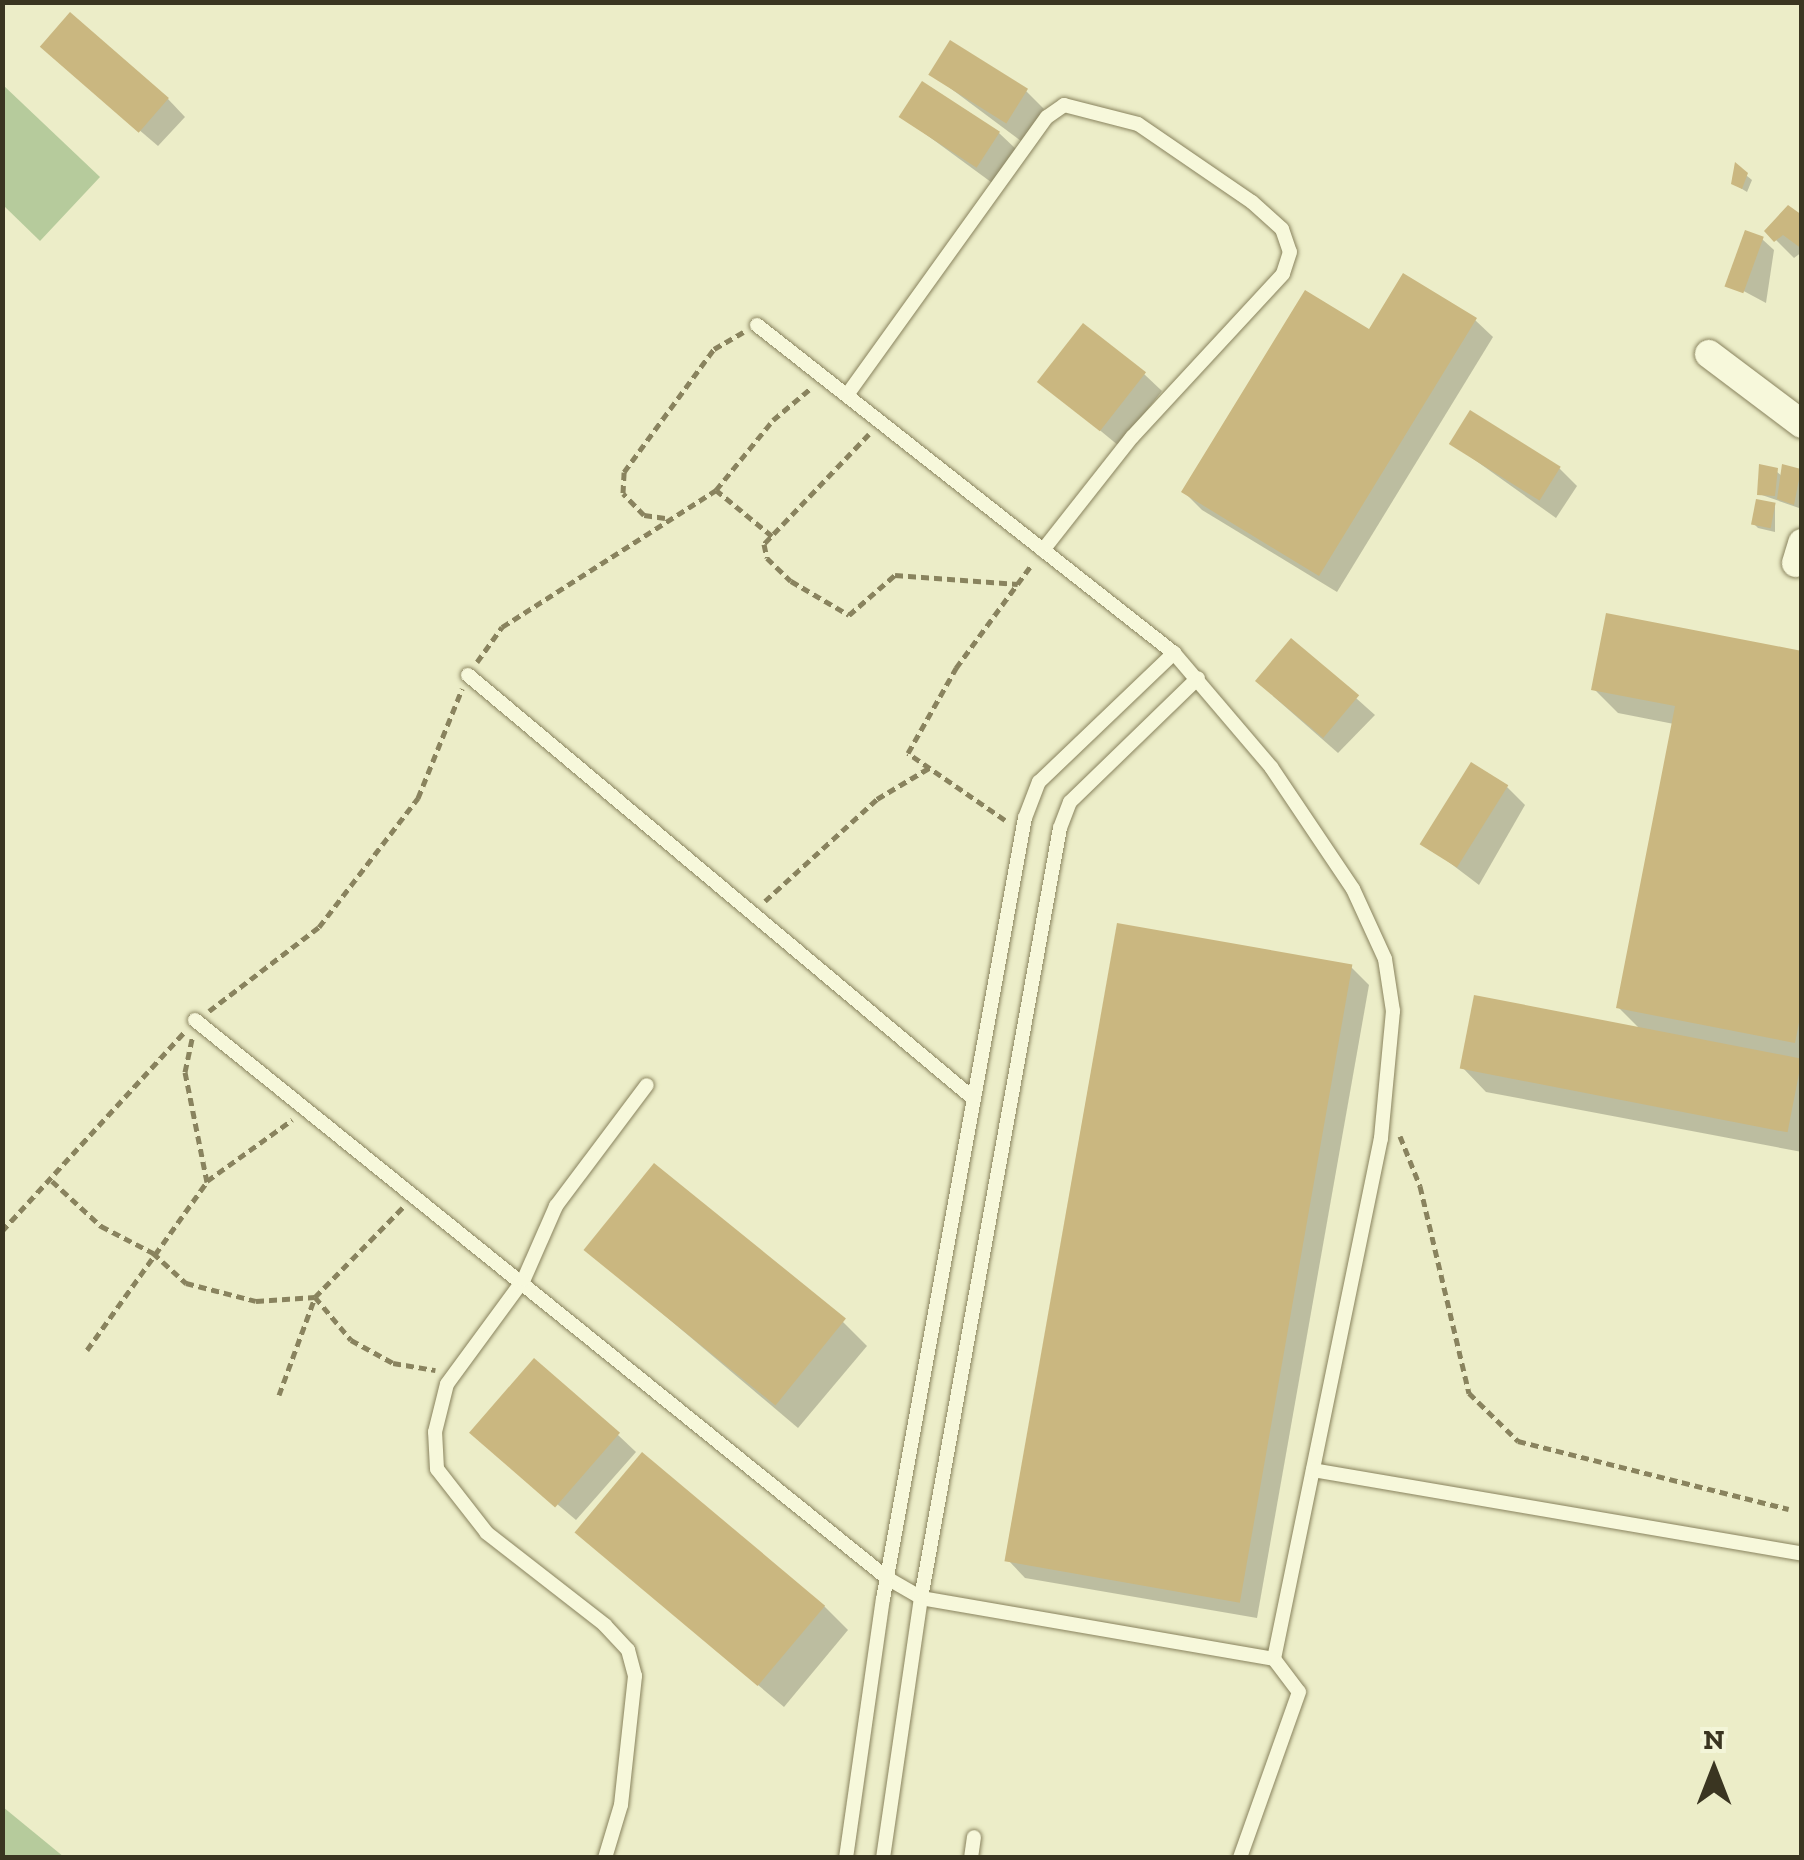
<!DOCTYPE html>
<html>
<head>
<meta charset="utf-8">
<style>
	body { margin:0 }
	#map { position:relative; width:1804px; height:1860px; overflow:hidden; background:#ecedc8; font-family:"Zilla Slab",serif }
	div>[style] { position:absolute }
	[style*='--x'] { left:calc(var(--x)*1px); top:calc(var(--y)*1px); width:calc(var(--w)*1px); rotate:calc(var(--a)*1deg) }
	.green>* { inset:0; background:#b6cb9c }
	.shadow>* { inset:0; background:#0003 }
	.building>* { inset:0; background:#cab780; transform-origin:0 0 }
	.path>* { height:5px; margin-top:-2.5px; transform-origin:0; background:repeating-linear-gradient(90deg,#89835e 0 8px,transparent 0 13px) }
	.roads { filter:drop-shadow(0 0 2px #89835e) drop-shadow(0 0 2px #89835e) }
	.lane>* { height:14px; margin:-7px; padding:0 7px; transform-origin:7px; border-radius:7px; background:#f7f8db }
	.street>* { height:28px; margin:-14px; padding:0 14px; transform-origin:14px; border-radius:14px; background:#f7f8db }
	span { translate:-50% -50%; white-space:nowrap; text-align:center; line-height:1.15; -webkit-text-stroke:8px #f3f5d8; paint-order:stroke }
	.frame { position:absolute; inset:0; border:5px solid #3a3521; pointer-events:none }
	.north { position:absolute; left:1664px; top:1720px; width:100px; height:100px; -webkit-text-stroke:8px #f3f5d8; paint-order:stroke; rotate:0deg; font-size:28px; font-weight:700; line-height:40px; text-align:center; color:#3a3521 }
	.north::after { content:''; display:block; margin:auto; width:35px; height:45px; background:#3a3521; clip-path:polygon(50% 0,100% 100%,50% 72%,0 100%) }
</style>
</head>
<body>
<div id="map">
	<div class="green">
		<i style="clip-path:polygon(3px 85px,100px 177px,40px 241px,3px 205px)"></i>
		<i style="clip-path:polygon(2px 1807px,3px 1807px,64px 1857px,3px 1857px)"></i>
	</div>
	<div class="shadow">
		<i style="clip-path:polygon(63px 65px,168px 99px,185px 117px,158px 146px)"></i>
		<i style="clip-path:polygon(930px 73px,1026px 91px,1044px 109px,1021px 141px)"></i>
		<i style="clip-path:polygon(901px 116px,999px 133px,1017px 150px,995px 185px)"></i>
		<i style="clip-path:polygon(1736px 167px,1752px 180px,1747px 192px,1734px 184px)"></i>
		<i style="clip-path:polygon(1802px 219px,1802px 252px,1794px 258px,1767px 231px)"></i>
		<i style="clip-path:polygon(1762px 239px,1774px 250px,1766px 303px,1738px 288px)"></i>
		<i style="clip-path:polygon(1475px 320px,1493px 337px,1337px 592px,1202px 510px,1184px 492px,1370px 332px)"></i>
		<i style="clip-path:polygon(1144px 374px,1162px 391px,1119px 446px,1040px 381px)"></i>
		<i style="clip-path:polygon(1451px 443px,1559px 468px,1577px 486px,1556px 518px)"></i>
		<i style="clip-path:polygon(1776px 471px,1783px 477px,1802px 473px,1799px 508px,1759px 494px)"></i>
		<i style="clip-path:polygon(1775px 506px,1775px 532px,1758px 528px,1753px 523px)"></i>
		<i style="clip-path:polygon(1292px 641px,1375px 715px,1338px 753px,1273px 696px)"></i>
		<i style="clip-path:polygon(1802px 653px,1802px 1152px,1486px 1092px,1462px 1067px,1640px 1029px,1619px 1008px,1674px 724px,1618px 713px,1594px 689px)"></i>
		<i style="clip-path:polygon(1507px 787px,1525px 805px,1479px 885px,1429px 847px)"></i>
		<i style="clip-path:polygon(1351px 967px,1369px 985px,1257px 1618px,1025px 1578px,1008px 1560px)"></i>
		<i style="clip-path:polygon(586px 1249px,843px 1322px,867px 1346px,798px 1428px)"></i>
		<i style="clip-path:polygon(473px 1433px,618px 1435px,636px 1452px,576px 1520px)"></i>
		<i style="clip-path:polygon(578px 1533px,824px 1606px,848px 1630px,784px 1707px)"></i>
	</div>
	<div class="building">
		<i style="left:70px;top:12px;width:131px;height:46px;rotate:41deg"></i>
		<i style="left:950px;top:40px;width:92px;height:41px;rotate:32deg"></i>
		<i style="left:922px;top:81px;width:93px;height:43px;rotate:33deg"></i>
		<i style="clip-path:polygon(1735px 162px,1748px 173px,1742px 189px,1731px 184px)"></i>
		<i style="clip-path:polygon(1788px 205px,1802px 215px,1802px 249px,1783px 235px,1774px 242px,1764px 231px)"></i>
		<i style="left:1745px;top:230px;width:20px;height:60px;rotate:20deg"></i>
		<i style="clip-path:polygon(1403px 273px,1477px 318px,1319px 576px,1181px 492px,1305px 290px,1369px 329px)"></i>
		<i style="left:1083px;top:323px;width:80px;height:75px;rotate:38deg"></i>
		<i style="left:1470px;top:410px;width:107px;height:40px;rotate:32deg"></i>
		<i style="clip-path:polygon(1759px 464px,1778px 468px,1775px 496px,1757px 495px)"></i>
		<i style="clip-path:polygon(1782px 464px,1801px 469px,1794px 505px,1777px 499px)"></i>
		<i style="left:1756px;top:499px;width:20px;height:26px;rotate:11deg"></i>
		<i style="clip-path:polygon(1606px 613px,1802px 651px,1802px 1007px,1795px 1043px,1616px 1008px,1675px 706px,1591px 690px)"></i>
		<i style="left:1291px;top:638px;width:89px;height:56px;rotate:40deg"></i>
		<i style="left:1471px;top:762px;width:44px;height:97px;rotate:32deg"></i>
		<i style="left:1117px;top:923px;width:239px;height:648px;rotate:10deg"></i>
		<i style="left:1474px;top:995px;width:334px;height:75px;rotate:11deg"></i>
		<i style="left:654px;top:1163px;width:247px;height:112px;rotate:39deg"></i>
		<i style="left:534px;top:1358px;width:114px;height:99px;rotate:41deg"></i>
		<i style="left:642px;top:1452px;width:239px;height:105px;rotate:40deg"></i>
	</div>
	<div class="path">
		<i style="--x:869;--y:434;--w:152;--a:133.7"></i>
		<i style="--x:764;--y:544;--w:14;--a:78"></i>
		<i style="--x:767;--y:558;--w:33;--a:44"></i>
		<i style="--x:791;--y:581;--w:67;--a:30.4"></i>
		<i style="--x:849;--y:615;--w:61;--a:-41"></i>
		<i style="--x:895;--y:575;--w:123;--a:4.2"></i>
		<i style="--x:665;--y:518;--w:21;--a:-172"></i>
		<i style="--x:644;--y:515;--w:30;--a:-134"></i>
		<i style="--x:623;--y:493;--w:21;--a:-87"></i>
		<i style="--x:624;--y:472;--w:152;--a:-53.8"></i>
		<i style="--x:714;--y:349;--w:34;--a:-30"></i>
		<i style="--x:772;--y:536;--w:72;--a:-140.6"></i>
		<i style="--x:716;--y:490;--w:90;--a:-50.8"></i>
		<i style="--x:773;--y:420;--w:50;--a:-40.1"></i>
		<i style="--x:477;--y:662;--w:43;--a:-54.5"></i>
		<i style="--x:502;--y:627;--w:254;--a:-32.6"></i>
		<i style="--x:1005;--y:820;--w:118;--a:-145.4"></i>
		<i style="--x:908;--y:753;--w:98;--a:-60.5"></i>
		<i style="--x:956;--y:668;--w:129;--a:-53.8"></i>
		<i style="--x:765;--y:901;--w:151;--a:-42.3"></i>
		<i style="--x:877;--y:799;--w:61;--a:-30.8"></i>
		<i style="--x:209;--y:1011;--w:138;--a:-37.4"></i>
		<i style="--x:319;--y:927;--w:163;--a:-52.5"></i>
		<i style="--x:418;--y:798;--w:118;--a:-68"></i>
		<i style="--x:1400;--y:1136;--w:54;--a:68.2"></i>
		<i style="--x:1420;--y:1186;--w:213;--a:76.7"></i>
		<i style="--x:1469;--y:1393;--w:69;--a:44.4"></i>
		<i style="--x:1518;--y:1441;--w:279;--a:14.1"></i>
		<i style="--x:52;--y:1181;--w:67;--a:42.6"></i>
		<i style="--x:101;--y:1226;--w:59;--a:27.4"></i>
		<i style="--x:153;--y:1253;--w:45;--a:42.3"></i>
		<i style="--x:186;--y:1283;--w:72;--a:14.4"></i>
		<i style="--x:256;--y:1301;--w:59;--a:-3.9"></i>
		<i style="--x:315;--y:1297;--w:126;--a:-45.6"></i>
		<i style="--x:207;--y:1181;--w:105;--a:-35.7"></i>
		<i style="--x:2;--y:1231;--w:271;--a:-47.5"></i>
		<i style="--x:87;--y:1350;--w:206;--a:-54.5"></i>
		<i style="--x:207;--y:1182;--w:112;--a:-101.3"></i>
		<i style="--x:185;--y:1072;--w:35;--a:-78"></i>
		<i style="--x:279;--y:1395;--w:104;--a:-69.8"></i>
		<i style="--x:315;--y:1297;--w:56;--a:50.1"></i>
		<i style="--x:351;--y:1340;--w:48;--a:28.7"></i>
		<i style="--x:393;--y:1363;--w:43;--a:9.5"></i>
	</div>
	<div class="roads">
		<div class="lane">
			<i style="--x:757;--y:325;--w:531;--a:38.19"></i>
			<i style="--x:1174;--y:653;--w:150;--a:49.6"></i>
			<i style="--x:1271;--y:767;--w:147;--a:56.1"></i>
			<i style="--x:1353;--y:889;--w:77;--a:65.4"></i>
			<i style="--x:1385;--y:959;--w:53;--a:81.3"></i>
			<i style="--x:1393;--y:1011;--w:128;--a:95.4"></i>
			<i style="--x:1381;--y:1138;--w:532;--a:101.61"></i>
			<i style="--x:1274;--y:1659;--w:41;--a:52.9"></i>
			<i style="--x:1299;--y:1692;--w:176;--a:109.6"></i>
			<i style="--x:847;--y:395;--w:342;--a:-54.3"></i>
			<i style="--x:1047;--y:117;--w:21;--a:-35"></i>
			<i style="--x:1064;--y:105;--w:76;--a:14.4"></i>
			<i style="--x:1138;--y:124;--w:138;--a:34.4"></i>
			<i style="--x:1252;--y:202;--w:40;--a:42"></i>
			<i style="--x:1282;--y:229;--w:24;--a:71"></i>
			<i style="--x:1290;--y:252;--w:23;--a:108"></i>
			<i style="--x:1283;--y:274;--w:222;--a:132.8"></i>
			<i style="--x:1132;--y:437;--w:144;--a:128.2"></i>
			<i style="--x:468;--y:675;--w:660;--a:39.96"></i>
			<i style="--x:195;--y:1020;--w:889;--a:38.88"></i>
			<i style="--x:887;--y:1578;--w:39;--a:30"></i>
			<i style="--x:921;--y:1598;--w:358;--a:9.8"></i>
			<i style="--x:1313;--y:1470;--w:496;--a:9.7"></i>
			<i style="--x:605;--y:1858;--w:55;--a:-73.2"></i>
			<i style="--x:621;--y:1805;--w:130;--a:-83.8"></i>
			<i style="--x:635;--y:1676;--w:27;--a:-105"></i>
			<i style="--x:628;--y:1650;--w:34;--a:-133"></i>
			<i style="--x:605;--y:1625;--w:150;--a:-142.1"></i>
			<i style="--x:487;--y:1533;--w:81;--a:-128"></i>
			<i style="--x:437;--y:1469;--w:37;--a:-93"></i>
			<i style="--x:435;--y:1432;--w:49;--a:-76"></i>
			<i style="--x:447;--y:1384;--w:130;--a:-53.7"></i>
			<i style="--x:524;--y:1279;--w:80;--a:-66.3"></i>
			<i style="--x:556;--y:1206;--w:151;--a:-53.1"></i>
			<i style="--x:846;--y:1858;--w:262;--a:-81.9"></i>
			<i style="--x:883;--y:1599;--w:794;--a:-79.7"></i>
			<i style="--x:1025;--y:818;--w:39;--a:-69"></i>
			<i style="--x:1039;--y:782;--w:187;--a:-43.7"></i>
			<i style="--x:883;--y:1858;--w:263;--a:-81.7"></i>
			<i style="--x:921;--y:1598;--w:782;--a:-79.77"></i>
			<i style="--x:1060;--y:828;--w:28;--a:-69"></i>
			<i style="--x:1070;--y:802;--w:178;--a:-44.1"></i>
			<i style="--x:971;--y:1858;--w:21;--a:-82"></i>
		</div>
		<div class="street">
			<i style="--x:1709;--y:354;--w:116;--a:37"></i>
			<i style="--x:1796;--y:563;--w:21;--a:-73"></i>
		</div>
	</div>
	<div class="frame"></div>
	<div class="north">N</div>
</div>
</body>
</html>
